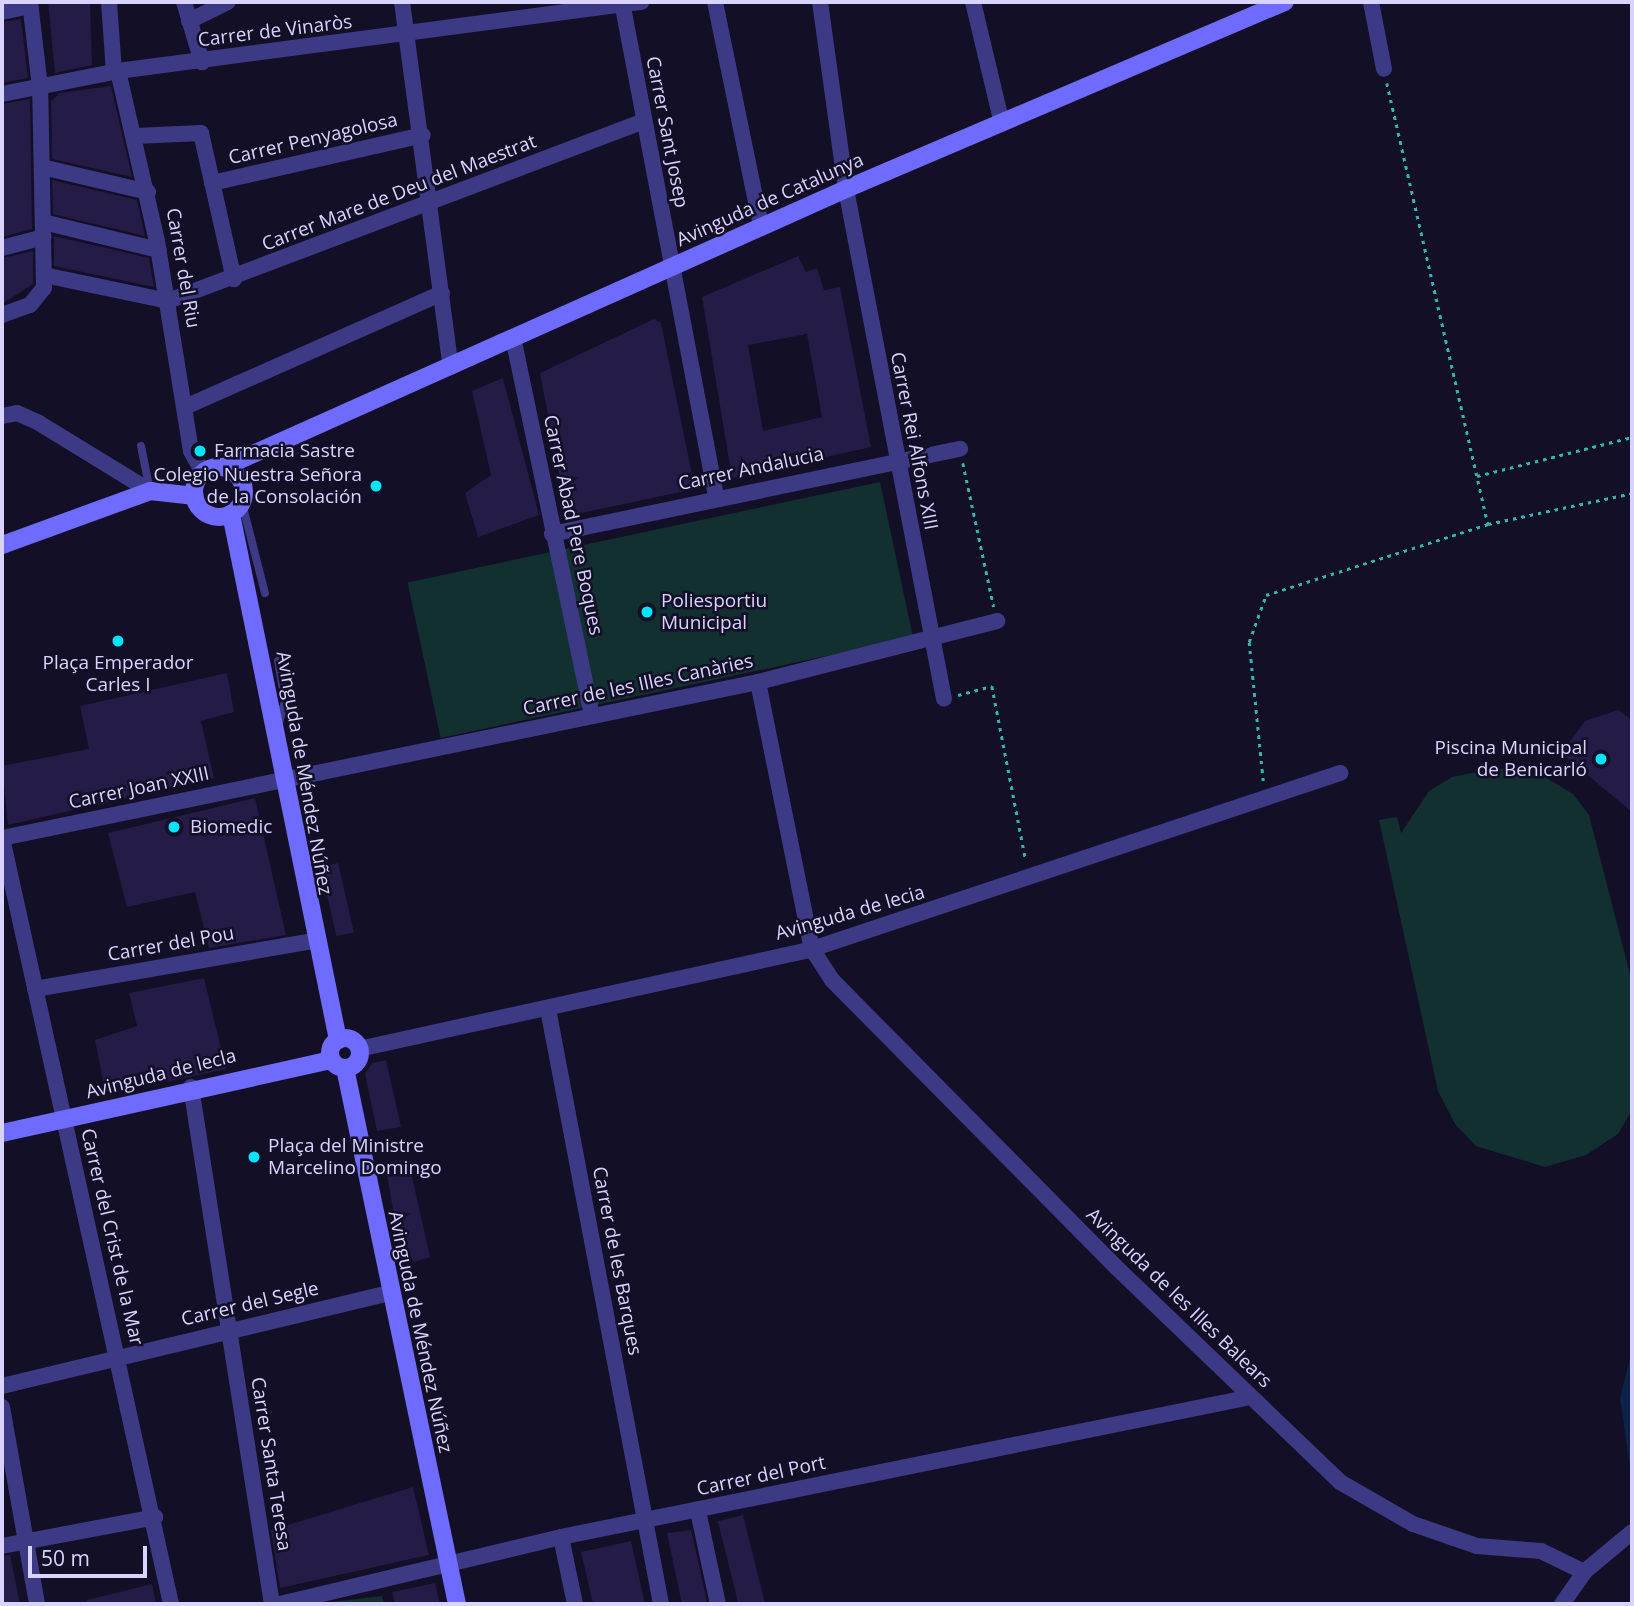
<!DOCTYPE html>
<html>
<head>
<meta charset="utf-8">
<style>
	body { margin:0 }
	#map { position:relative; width:1634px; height:1606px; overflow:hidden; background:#130f26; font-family:"Open Sans",sans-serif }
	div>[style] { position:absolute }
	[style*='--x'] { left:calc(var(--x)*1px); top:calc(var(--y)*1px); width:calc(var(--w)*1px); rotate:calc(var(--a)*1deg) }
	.green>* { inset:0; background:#12302f; transform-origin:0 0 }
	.water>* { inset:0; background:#0c2248 }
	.building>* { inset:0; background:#241b47; transform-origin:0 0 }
	.path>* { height:2.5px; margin-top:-1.25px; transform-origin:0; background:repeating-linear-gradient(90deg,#2fb8b0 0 3.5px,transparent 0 8.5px) }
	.lane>* { height:8px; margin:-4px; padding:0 4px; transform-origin:4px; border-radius:4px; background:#3d3a85 }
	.street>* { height:16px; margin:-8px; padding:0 8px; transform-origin:8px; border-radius:8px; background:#3d3a85 }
	.secondary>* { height:18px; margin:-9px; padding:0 9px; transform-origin:9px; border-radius:9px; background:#6f6bff }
	.secondary>.ring { margin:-9px; padding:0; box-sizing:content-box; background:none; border:18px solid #6f6bff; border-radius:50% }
	.dots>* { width:19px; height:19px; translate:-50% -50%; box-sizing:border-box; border:4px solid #130f26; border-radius:50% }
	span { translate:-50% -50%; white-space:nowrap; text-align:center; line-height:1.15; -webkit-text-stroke:5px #130f26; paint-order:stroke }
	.street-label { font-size:19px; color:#d9d4ff }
	.poi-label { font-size:19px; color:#d9d4ff }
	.left { translate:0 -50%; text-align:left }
	.right { translate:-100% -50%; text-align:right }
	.frame { position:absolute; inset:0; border:4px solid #d9d4ff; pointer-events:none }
	.scale { position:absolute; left:28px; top:1546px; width:119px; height:32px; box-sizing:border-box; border:4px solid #d9d4ff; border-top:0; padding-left:9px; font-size:21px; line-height:24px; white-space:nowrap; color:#d9d4ff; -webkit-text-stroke:5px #130f26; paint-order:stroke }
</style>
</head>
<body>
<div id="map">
	<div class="green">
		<i style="left:880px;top:482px;width:159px;height:483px;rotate:78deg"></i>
		<i style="clip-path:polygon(1497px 768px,1545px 777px,1573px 794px,1589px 815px,1632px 982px,1632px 1110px,1618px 1134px,1586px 1155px,1545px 1167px,1476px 1146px,1455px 1124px,1438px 1091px,1379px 820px,1397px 817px,1401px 833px,1429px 791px,1452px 777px)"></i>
		<i style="clip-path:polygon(382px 1596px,384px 1604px,314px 1604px)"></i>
	</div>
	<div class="water">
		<i style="clip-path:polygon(1632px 1349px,1632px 1482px,1620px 1398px)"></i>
	</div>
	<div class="building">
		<i style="clip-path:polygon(48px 2px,90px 2px,92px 65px,55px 73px)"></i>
		<i style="clip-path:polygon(21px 19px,28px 78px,2px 83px,2px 22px)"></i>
		<i style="clip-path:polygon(111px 86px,132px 177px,52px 159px,51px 101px,60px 93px)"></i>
		<i style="clip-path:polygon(30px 99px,32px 229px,2px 237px,2px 104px)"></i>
		<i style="clip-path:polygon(52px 180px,137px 200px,145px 236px,53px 214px)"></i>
		<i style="clip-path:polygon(54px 236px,149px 258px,154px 287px,54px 266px)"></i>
		<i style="clip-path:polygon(33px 251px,33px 284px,2px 304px,2px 258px)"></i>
		<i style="clip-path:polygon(evenodd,798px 256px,806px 272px,817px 268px,824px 290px,840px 287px,871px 447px,732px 478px,702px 297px,798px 256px,807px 334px,822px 417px,763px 431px,748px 345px,807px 334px)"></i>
		<i style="clip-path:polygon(654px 319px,661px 323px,695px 489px,567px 516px,540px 373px)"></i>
		<i style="clip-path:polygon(503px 378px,539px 515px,478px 537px,465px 493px,491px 475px,472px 391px)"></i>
		<i style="clip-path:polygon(227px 673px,234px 712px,201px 721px,214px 778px,8px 825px,2px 766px,89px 749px,80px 706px)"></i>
		<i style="clip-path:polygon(1618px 710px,1632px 720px,1632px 812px,1561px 753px,1585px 721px)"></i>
		<i style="clip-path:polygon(255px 798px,286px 935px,209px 948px,195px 892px,127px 907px,108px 833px)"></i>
		<i style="left:338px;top:863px;width:71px;height:18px;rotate:77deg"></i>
		<i style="clip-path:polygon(204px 978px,226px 1069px,106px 1095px,95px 1040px,137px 1026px,129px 993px)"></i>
		<i style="clip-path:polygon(386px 1060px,401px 1127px,377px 1131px,365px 1074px,372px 1063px)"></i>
		<i style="clip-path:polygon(408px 1159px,430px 1257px,414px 1262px,399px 1243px,385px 1164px)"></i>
		<i style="clip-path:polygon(413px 1487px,429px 1555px,280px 1588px,271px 1530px)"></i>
		<i style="left:743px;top:1515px;width:92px;height:26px;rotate:76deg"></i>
		<i style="clip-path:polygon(691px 1530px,705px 1592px,707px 1604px,682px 1604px,667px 1533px)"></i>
		<i style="clip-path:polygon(631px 1541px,645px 1604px,593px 1604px,581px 1552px)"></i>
		<i style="clip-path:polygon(10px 1555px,20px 1604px,2px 1604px,2px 1556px)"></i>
		<i style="clip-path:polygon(435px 1583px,440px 1604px,395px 1604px,392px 1592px)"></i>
		<i style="clip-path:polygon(152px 1584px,156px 1604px,88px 1604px,87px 1600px)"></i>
	</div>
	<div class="path">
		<i style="--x:1387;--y:83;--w:452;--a:77.1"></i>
		<i style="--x:1488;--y:524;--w:147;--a:-12.1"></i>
		<i style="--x:963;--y:463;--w:147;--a:77.9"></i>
		<i style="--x:1477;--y:476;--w:160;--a:-14.1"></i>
		<i style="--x:958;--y:695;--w:35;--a:-15"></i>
		<i style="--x:992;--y:686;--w:178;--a:79"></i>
		<i style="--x:1263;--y:781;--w:140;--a:-95.8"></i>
		<i style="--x:1249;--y:642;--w:50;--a:-70.1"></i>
		<i style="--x:1266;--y:595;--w:233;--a:-17.7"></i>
	</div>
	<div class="lane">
		<i style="--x:141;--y:446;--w:46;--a:78.7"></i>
		<i style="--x:242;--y:503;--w:93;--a:75.7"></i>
		<i style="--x:278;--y:661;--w:41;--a:80.1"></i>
		<i style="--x:285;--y:701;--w:27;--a:105"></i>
	</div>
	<div class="street">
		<i style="--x:109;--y:2;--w:69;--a:85.9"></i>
		<i style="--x:184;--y:2;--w:63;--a:73.3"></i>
		<i style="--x:402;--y:2;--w:368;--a:82.4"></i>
		<i style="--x:622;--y:2;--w:503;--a:79.23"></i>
		<i style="--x:715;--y:2;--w:230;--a:78.4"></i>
		<i style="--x:820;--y:2;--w:189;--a:82.1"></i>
		<i style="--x:846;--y:189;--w:519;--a:79.12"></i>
		<i style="--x:973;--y:2;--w:125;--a:76.6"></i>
		<i style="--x:1371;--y:2;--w:68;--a:79"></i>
		<i style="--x:2;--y:12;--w:29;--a:-12"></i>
		<i style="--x:189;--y:21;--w:43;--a:-26"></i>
		<i style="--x:118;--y:71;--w:174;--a:77.1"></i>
		<i style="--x:157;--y:241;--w:213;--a:80.8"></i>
		<i style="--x:191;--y:451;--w:25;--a:61"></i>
		<i style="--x:2;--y:94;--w:118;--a:-11.2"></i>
		<i style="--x:118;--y:71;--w:528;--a:-7.52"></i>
		<i style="--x:135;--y:136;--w:66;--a:-2.6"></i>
		<i style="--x:201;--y:133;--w:150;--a:77.3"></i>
		<i style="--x:42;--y:167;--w:109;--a:13.3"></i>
		<i style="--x:212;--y:183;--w:216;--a:-12.8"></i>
		<i style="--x:43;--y:222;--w:119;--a:13.6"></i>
		<i style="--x:2;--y:248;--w:43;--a:-14.7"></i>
		<i style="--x:44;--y:275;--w:127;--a:11.8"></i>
		<i style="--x:168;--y:301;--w:509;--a:-20.71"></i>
		<i style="--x:2;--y:315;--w:30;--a:-20"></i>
		<i style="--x:30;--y:305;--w:22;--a:-51"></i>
		<i style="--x:44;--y:288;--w:201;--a:-91.1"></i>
		<i style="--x:40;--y:87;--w:86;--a:-96.7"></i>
		<i style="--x:514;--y:342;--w:382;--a:78.2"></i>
		<i style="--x:185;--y:407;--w:281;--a:-23.9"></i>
		<i style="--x:2;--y:416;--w:15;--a:-11"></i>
		<i style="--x:17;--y:413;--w:24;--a:24"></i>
		<i style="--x:39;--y:423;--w:130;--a:31.5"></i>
		<i style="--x:552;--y:534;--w:417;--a:-11.8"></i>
		<i style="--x:758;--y:682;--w:272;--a:78.6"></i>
		<i style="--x:812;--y:949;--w:37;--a:57"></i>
		<i style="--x:832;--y:980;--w:405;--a:45.3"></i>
		<i style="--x:1117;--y:1268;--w:309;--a:43.8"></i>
		<i style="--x:1340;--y:1482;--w:84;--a:29.9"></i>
		<i style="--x:1413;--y:1524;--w:68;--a:19"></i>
		<i style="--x:1477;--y:1546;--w:64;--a:4.5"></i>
		<i style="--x:1541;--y:1551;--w:48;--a:26"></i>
		<i style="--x:2;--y:838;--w:772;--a:-11.66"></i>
		<i style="--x:758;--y:682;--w:247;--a:-14.3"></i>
		<i style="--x:2;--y:838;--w:784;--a:77.56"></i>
		<i style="--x:35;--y:989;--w:283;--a:-9.8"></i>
		<i style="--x:548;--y:1009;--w:606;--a:79.25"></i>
		<i style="--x:359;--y:1049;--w:464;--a:-12.4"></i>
		<i style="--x:812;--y:949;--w:557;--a:-18.43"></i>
		<i style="--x:191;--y:1087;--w:523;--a:81.1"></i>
		<i style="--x:2;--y:1386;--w:399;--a:-13.5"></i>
		<i style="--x:2;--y:1407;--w:200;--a:79.9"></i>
		<i style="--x:698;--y:1511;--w:95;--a:77.9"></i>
		<i style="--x:561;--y:1537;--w:68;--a:78.2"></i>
		<i style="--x:2;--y:1546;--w:156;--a:-10.7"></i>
		<i style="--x:280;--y:1604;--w:289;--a:-13.4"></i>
		<i style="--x:561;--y:1537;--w:704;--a:-11.47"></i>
		<i style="--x:1562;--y:1604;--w:39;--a:-55"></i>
		<i style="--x:1584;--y:1572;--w:62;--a:-39.8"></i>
	</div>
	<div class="secondary">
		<i class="ring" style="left:194px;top:467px;width:32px;height:32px"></i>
		<i style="--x:224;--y:467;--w:681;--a:-24.08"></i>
		<i style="--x:846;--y:189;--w:477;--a:-23.1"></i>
		<i style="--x:231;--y:514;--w:537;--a:78.5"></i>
		<i style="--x:2;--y:545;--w:158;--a:-20"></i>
		<i style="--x:150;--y:491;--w:45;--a:6.3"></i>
		<i class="ring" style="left:330px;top:1038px;width:12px;height:12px"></i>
		<i style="--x:345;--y:1068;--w:548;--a:78.2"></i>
		<i style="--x:2;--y:1133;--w:337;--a:-12.5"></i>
	</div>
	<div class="dots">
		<i style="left:200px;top:451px;background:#00e5ff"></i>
		<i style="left:376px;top:486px;background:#00e5ff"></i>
		<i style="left:647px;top:612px;background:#00e5ff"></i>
		<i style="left:118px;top:641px;background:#00e5ff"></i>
		<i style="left:1601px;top:759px;background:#00e5ff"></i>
		<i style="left:174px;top:827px;background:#00e5ff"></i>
		<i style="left:254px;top:1157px;background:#00e5ff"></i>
	</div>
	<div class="street-label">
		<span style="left:275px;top:31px;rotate:-7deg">Carrer de Vinaròs</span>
		<span style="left:667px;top:132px;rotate:79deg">Carrer Sant Josep</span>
		<span style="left:313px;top:139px;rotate:-13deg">Carrer Penyagolosa</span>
		<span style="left:399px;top:193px;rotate:-21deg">Carrer Mare de Deu del Maestrat</span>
		<span style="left:770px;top:200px;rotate:-24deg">Avinguda de Catalunya</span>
		<span style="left:183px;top:268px;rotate:80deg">Carrer del Riu</span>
		<span style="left:914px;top:441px;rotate:79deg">Carrer Rei Alfons XIII</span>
		<span style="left:751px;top:469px;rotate:-12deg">Carrer Andalucia</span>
		<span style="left:573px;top:525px;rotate:78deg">Carrer Abad Pere Boques</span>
		<span style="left:638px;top:685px;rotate:-12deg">Carrer de les Illes Canàries</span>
		<span style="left:304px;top:773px;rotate:80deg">Avinguda de Méndez Núñez</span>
		<span style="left:139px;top:788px;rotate:-12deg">Carrer Joan XXIII</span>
		<span style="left:850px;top:913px;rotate:-16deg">Avinguda de lecia</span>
		<span style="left:171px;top:944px;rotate:-10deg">Carrer del Pou</span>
		<span style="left:161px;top:1074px;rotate:-14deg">Avinguda de lecla</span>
		<span style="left:112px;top:1237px;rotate:77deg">Carrer del Crist de la Mar</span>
		<span style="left:617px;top:1261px;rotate:79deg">Carrer de les Barques</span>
		<span style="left:1179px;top:1298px;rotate:44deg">Avinguda de les Illes Balears</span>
		<span style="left:250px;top:1304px;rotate:-13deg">Carrer del Segle</span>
		<span style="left:420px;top:1332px;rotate:78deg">Avinguda de Méndez Núñez</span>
		<span style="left:271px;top:1464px;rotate:81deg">Carrer Santa Teresa</span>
		<span style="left:761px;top:1476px;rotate:-12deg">Carrer del Port</span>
	</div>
	<div class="poi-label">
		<span class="left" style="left:214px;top:451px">Farmacia Sastre</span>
		<span class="right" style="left:362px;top:486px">Colegio Nuestra Señora<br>de la Consolación</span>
		<span class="left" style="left:661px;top:612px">Poliesportiu<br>Municipal</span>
		<span style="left:118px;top:674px">Plaça Emperador<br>Carles I</span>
		<span class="right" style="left:1587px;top:759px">Piscina Municipal<br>de Benicarló</span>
		<span class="left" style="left:190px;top:827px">Biomedic</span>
		<span class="left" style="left:268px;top:1157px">Plaça del Ministre<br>Marcelino Domingo</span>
	</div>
	<div class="frame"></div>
	<div class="scale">50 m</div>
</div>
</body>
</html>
